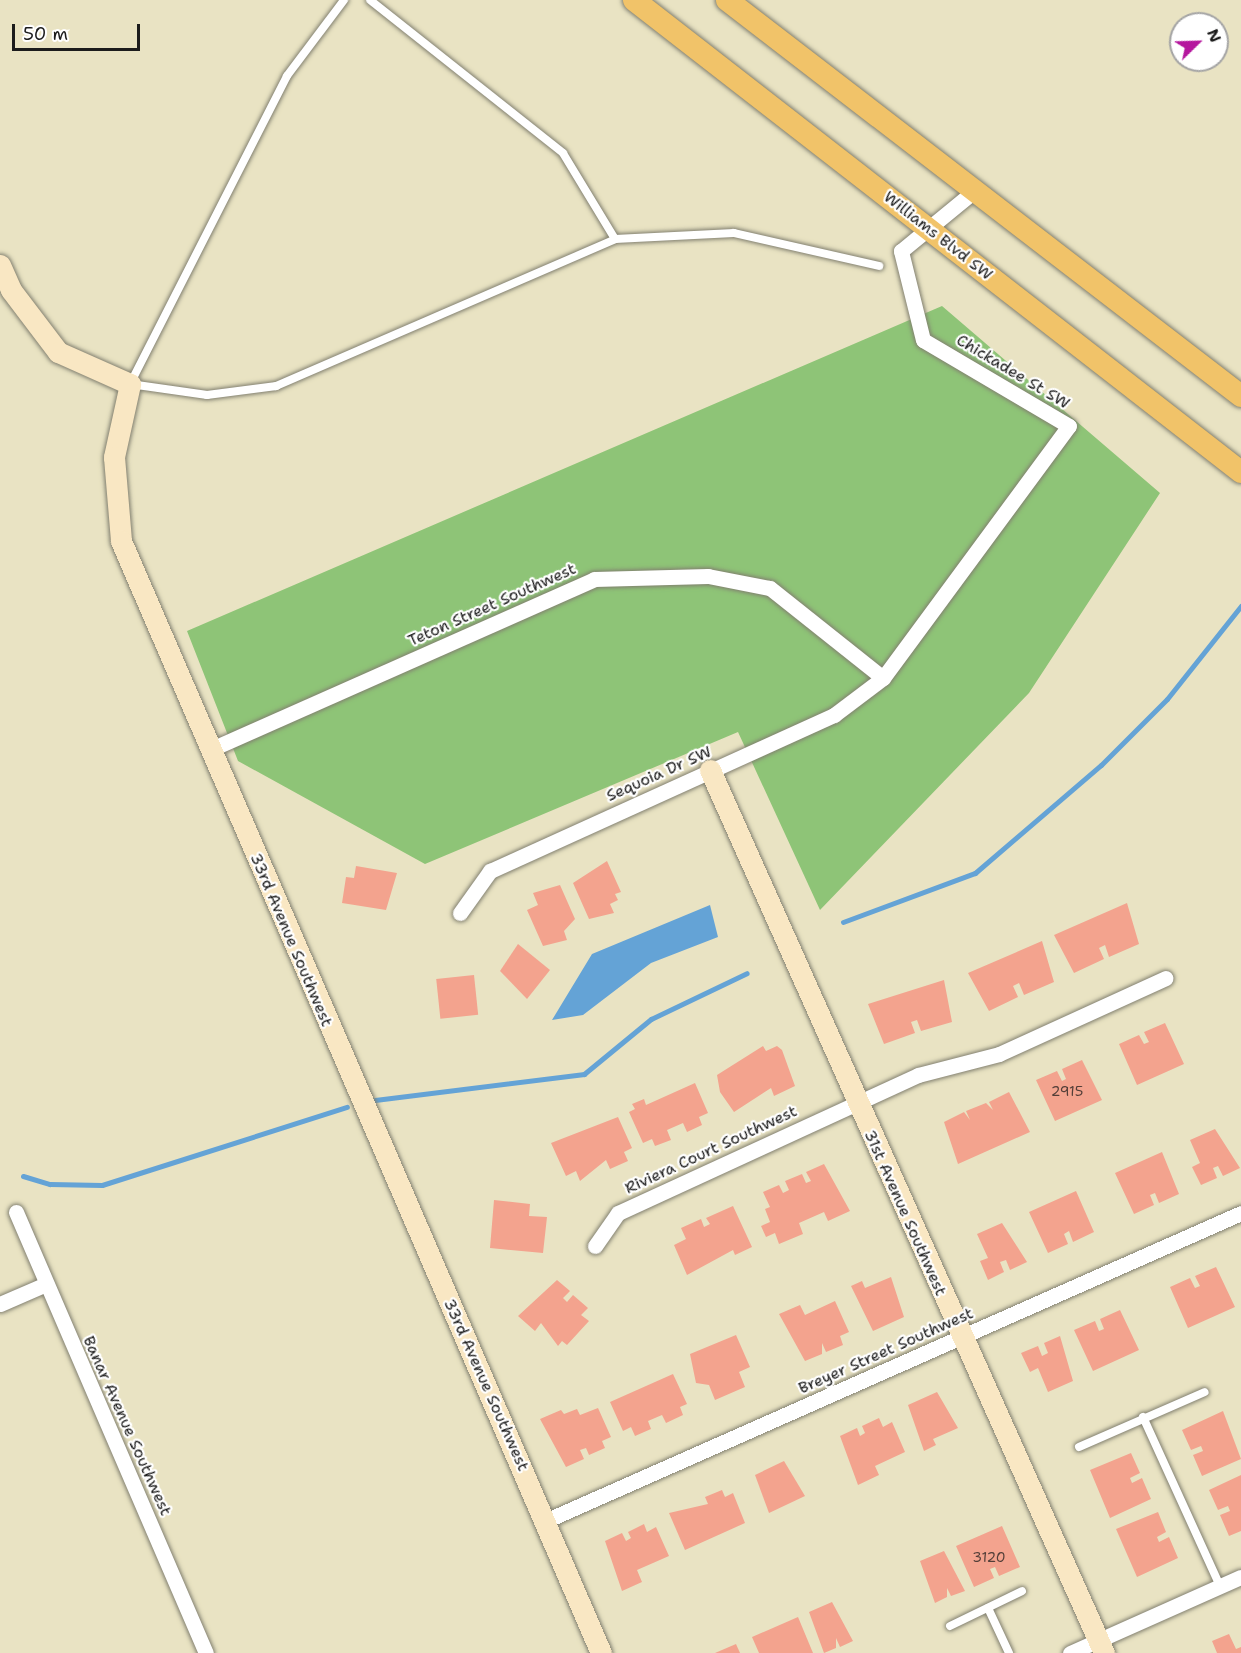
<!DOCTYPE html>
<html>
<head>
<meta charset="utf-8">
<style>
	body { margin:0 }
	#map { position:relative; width:1241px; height:1653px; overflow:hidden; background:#e9e3c3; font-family:"Shantell Sans",sans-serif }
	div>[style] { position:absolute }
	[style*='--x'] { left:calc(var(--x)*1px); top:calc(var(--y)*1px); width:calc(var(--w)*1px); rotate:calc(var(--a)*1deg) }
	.green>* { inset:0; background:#8ec477 }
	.water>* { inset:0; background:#64a3d6 }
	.stream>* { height:5px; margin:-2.5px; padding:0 2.5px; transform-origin:2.5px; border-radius:2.5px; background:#64a3d6 }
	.building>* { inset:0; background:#f3a38e; transform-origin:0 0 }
	.roads { filter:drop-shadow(0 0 2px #828070) drop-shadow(0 0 2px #828070) }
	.lane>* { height:8px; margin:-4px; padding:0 4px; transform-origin:4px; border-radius:4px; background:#fff }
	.street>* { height:15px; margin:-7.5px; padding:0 7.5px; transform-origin:7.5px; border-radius:7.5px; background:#fff }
	.secondary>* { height:21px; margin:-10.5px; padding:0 10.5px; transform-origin:10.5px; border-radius:10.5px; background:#f9e7c3 }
	.primary>* { height:22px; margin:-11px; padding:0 11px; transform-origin:11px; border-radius:11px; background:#f1c369 }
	span { translate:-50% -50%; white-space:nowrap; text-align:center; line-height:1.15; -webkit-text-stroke:4.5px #fff; paint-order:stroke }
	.number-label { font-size:14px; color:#523e38 }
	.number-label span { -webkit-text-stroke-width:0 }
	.street-label { font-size:16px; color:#1c1c1c }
	.north { position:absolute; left:1169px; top:12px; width:60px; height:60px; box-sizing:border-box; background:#fff; border:2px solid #a4a4a4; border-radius:50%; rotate:67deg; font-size:16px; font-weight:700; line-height:24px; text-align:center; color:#1c1c1c }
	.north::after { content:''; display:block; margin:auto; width:21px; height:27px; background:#b5179e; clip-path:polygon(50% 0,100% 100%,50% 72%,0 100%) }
	.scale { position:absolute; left:12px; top:24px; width:128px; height:27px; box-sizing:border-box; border:3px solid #1c1c1c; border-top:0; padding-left:8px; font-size:18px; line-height:21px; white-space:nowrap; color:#1c1c1c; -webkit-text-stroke:4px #fff; paint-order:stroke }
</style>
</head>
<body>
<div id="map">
	<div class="green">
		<i style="clip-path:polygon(942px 306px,1160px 493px,1029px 693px,820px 910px,738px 732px,425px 864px,238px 761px,187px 631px)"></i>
	</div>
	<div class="water">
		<i style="clip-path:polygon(710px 905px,718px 937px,651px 963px,583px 1015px,552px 1020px,592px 954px)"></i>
	</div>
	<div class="stream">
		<i style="--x:843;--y:922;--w:141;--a:-20.4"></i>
		<i style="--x:975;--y:873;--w:166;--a:-40.6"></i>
		<i style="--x:1101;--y:765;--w:93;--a:-45"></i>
		<i style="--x:1167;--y:699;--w:119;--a:-51.5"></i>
		<i style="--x:375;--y:1100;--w:211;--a:-7.1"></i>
		<i style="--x:584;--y:1074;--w:87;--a:-39.4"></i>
		<i style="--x:651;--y:1019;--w:106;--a:-25.6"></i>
		<i style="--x:23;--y:1176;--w:28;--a:17"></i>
		<i style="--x:50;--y:1184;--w:52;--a:1.1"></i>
		<i style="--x:102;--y:1185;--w:257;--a:-17.7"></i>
	</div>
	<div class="building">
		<i style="clip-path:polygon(607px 861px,621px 892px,615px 894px,618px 900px,610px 904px,614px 913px,589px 919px,573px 883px)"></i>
		<i style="clip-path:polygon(356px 866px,397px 873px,386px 910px,342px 903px,346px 877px,354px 878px)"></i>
		<i style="clip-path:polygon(560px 885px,575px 919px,564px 931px,567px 940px,543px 946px,527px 910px,538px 905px,533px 893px)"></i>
		<i style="clip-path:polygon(1127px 903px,1139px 944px,1109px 957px,1105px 945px,1099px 948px,1104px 959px,1074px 973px,1054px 935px)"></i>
		<i style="clip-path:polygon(1042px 941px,1054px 982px,1024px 995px,1019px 983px,1013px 986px,1018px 997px,989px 1011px,968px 973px)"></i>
		<i style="clip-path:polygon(518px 944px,550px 970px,527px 999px,500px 971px)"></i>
		<i style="left:474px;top:975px;width:40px;height:38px;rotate:84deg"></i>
		<i style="clip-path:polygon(944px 980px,952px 1022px,921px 1031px,917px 1020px,911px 1022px,915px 1033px,884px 1044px,868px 1004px)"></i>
		<i style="clip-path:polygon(1165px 1023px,1184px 1064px,1137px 1085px,1119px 1044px,1139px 1035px,1144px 1044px,1149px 1042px,1144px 1032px)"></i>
		<i style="clip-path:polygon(763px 1046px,766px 1051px,777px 1046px,782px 1050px,795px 1086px,774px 1096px,771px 1088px,734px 1112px,720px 1092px,717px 1075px)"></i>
		<i style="clip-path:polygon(1082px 1060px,1102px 1100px,1055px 1121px,1036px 1080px,1057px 1071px,1062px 1081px,1066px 1079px,1062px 1069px)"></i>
		<i style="clip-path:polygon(695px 1083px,708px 1113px,699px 1117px,702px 1125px,687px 1132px,683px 1123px,667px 1130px,671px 1140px,655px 1146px,652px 1139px,643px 1143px,629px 1112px,635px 1109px,632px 1104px,644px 1099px,646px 1105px)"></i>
		<i style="clip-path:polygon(1009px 1092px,1030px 1132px,958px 1164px,944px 1122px,964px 1112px,970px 1120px,966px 1111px,986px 1103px,993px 1110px,989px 1102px)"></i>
		<i style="clip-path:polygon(618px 1117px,632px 1148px,624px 1152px,628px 1161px,610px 1169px,606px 1160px,580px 1181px,576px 1171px,566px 1176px,551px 1143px)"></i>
		<i style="clip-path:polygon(1215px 1129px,1240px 1168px,1223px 1176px,1218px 1166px,1213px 1168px,1217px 1178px,1201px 1185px,1192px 1167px,1200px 1163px,1190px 1140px)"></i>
		<i style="clip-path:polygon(1162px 1152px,1179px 1194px,1159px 1203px,1155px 1193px,1150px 1195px,1154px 1205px,1134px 1214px,1115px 1173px)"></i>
		<i style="clip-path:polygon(824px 1164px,850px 1211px,828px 1221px,824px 1212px,799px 1223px,803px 1234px,779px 1244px,775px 1233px,766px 1237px,761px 1226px,770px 1222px,765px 1209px,770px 1207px,763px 1192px,779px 1185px,783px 1193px,789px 1190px,785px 1181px,802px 1174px,806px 1183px,811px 1181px,806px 1172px)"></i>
		<i style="clip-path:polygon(1076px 1191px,1094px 1232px,1073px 1242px,1069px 1231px,1064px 1234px,1068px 1244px,1048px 1253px,1029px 1212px)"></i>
		<i style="clip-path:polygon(494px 1200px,530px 1204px,529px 1216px,547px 1217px,543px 1253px,490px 1248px)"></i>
		<i style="clip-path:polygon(733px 1206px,752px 1247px,735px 1255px,733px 1250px,687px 1275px,674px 1245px,686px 1239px,681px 1228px,701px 1219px,704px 1227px,710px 1224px,706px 1218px)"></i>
		<i style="clip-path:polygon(1002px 1223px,1027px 1262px,1010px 1270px,1006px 1260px,1000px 1262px,1004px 1272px,988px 1280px,980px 1261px,988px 1258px,977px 1234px)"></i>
		<i style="clip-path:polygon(1216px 1267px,1235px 1307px,1188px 1328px,1170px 1287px,1190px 1278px,1195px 1288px,1200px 1286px,1195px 1276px)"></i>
		<i style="clip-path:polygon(891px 1277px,904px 1317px,873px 1331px,851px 1286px,862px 1281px,865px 1288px)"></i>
		<i style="clip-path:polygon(557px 1280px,570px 1291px,563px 1298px,567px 1302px,573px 1295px,588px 1308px,581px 1315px,589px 1321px,567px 1345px,562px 1341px,558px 1346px,541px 1323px,535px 1331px,518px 1316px)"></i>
		<i style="clip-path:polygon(835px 1301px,849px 1332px,840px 1336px,843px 1345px,826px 1352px,822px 1343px,822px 1354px,805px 1361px,779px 1314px,800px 1305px,805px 1315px)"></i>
		<i style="clip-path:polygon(1120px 1310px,1139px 1350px,1093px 1371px,1074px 1330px,1095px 1321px,1099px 1331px,1104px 1329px,1100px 1319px)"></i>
		<i style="clip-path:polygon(736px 1335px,750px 1367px,739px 1372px,745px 1387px,715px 1400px,709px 1385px,696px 1383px,690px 1354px)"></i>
		<i style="clip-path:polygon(1060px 1336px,1073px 1381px,1048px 1392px,1038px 1368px,1030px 1372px,1021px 1353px,1038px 1346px,1042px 1356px,1048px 1353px,1044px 1343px)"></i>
		<i style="clip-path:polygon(673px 1374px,687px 1404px,680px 1407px,683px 1415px,666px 1423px,662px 1415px,648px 1421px,651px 1429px,635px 1436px,631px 1427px,623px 1431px,610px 1402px)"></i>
		<i style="clip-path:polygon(937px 1392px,958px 1428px,933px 1439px,936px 1445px,924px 1451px,908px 1405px)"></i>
		<i style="clip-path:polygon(598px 1408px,611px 1437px,602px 1441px,605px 1448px,589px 1455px,586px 1448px,580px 1450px,584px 1459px,566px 1467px,540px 1419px,561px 1410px,564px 1414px,577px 1409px,580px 1415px)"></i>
		<i style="clip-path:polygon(1223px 1411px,1241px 1459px,1202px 1476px,1193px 1455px,1203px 1451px,1201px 1446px,1191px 1450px,1182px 1430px)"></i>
		<i style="clip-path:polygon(879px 1418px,883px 1427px,892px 1422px,905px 1452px,875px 1466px,879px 1475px,858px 1485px,840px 1436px,857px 1428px,860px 1436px,865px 1433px,862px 1426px)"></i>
		<i style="clip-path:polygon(1131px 1453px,1140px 1473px,1130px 1478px,1132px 1483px,1142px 1478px,1151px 1499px,1110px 1518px,1090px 1470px)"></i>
		<i style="clip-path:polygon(784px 1461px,805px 1496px,769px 1513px,755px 1475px)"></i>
		<i style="clip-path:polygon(1241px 1475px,1241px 1531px,1229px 1536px,1220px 1515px,1230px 1511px,1228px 1506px,1218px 1510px,1209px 1490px)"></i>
		<i style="clip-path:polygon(722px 1490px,725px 1497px,733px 1493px,745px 1523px,685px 1550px,669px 1513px,708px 1504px,705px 1497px)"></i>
		<i style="clip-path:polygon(1158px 1512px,1166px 1532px,1157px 1537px,1159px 1542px,1169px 1537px,1178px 1558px,1137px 1577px,1116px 1529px)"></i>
		<i style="clip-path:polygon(644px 1524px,647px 1532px,656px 1527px,669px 1556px,637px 1570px,642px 1582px,622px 1591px,605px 1541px,622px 1533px,626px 1541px,631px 1538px,628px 1532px)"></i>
		<i style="clip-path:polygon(1002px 1526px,1020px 1567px,999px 1576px,995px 1567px,990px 1569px,994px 1578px,974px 1587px,956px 1546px)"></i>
		<i style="clip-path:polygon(944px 1551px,965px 1591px,951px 1596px,947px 1588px,947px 1597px,935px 1603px,920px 1561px)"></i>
		<i style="clip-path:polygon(832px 1602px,853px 1641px,840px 1647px,836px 1638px,836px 1648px,824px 1653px,809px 1612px)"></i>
		<i style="clip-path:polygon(798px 1617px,813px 1653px,759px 1653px,752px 1637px)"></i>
		<i style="clip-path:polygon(1229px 1634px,1236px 1649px,1241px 1647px,1241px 1653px,1217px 1653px,1212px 1641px)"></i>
		<i style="clip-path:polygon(736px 1644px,740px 1653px,715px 1653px)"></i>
	</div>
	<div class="roads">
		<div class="lane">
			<i style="--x:344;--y:0;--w:95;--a:126.9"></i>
			<i style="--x:287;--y:76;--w:346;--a:117"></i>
			<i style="--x:130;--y:384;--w:78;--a:8.1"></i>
			<i style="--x:207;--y:395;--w:70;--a:-7.4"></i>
			<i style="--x:276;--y:386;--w:369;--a:-23.4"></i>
			<i style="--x:615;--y:239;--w:100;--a:-121.2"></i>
			<i style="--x:563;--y:153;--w:246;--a:-141.6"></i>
			<i style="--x:615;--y:239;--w:119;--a:-2.9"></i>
			<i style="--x:734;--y:233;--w:149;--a:12.8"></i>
			<i style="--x:1143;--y:1417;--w:186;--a:65.5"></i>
			<i style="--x:1079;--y:1447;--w:137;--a:-23.6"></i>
			<i style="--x:988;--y:1608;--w:50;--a:65"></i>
			<i style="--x:950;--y:1626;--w:80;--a:-25.9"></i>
		</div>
		<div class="street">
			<i style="--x:209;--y:750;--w:421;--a:-23.9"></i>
			<i style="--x:594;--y:579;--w:114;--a:-1.5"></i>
			<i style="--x:708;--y:576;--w:63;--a:11"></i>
			<i style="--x:770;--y:588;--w:144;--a:38.5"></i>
			<i style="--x:460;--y:913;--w:52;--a:-54.5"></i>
			<i style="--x:490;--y:871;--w:378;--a:-24.4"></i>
			<i style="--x:834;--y:715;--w:61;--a:-37.1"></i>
			<i style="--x:883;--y:678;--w:313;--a:-53.6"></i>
			<i style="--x:1069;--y:426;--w:169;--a:-149.5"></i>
			<i style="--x:923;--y:340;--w:92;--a:-103.9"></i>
			<i style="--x:901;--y:251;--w:94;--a:-39.4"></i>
			<i style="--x:16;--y:1212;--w:480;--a:66.7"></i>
			<i style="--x:595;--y:1246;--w:40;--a:-55.1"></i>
			<i style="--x:618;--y:1213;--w:330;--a:-24.7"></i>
			<i style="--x:918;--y:1075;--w:84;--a:-14.5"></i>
			<i style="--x:999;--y:1054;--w:183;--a:-24.5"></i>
			<i style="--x:0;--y:1304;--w:50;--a:-23.5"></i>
			<i style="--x:545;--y:1521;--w:761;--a:-23.87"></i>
			<i style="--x:1070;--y:1653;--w:187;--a:-24"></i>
		</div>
		<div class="secondary">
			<i style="--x:0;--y:265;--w:27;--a:66"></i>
			<i style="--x:11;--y:290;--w:78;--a:52.8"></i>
			<i style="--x:58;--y:352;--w:79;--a:24"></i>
			<i style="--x:130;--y:384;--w:75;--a:102.4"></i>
			<i style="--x:114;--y:457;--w:84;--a:85.2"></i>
			<i style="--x:121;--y:541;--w:1211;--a:66.65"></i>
			<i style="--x:710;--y:770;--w:967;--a:65.95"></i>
		</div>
		<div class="primary">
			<i style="--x:634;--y:0;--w:769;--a:37.87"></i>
			<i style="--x:727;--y:0;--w:649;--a:37.61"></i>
		</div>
	</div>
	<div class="number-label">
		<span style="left:1067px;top:1091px">2915</span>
		<span style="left:989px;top:1557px">3120</span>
	</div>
	<div class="street-label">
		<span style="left:938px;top:236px;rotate:38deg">Williams Blvd SW</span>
		<span style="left:1013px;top:372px;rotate:31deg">Chickadee St SW</span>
		<span style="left:492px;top:605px;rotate:-24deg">Teton Street Southwest</span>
		<span style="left:659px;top:774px;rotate:-24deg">Sequoia Dr SW</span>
		<span style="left:291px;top:940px;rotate:67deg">33rd Avenue Southwest</span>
		<span style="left:711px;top:1150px;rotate:-25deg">Riviera Court Southwest</span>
		<span style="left:905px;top:1213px;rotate:66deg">31st Avenue Southwest</span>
		<span style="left:886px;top:1351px;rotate:-24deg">Breyer Street Southwest</span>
		<span style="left:486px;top:1385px;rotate:66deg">33rd Avenue Southwest</span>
		<span style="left:127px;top:1426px;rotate:66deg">Banar Avenue Southwest</span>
	</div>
	<div class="north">N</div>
	<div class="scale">50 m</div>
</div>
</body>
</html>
